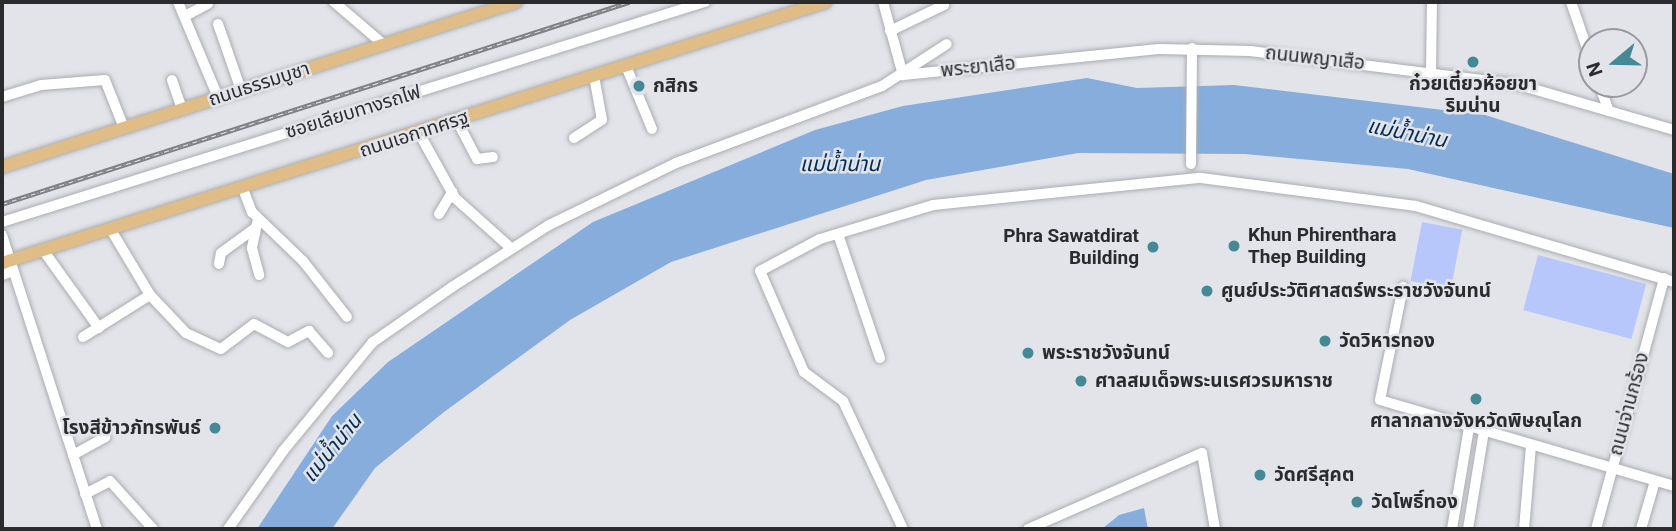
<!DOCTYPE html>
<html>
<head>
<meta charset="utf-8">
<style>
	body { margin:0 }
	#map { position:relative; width:1676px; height:531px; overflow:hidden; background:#e2e4e9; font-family:Roboto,"Noto Sans Thai",sans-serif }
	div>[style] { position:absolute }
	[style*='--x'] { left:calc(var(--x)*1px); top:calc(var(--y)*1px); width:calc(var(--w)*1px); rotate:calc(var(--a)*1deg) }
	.green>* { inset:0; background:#b8c7fb; transform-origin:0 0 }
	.water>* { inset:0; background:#86addb }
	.roads { filter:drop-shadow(0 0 2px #aaacb1) drop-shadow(0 0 2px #aaacb1) }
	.minor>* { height:10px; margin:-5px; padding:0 5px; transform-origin:5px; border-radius:5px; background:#fff }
	.major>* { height:12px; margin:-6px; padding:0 6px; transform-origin:6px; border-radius:6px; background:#e0bd86 }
	.rail>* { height:4.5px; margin-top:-2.25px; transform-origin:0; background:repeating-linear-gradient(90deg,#e2e4e9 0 5px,#7e7f82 0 10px); box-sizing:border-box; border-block:2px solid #7e7f82 }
	.dots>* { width:19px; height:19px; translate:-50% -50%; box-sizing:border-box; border:4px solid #e2e4e9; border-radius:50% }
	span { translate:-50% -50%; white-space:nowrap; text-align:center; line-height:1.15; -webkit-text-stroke:5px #e2e4e9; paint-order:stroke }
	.street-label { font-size:19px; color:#2b2b2d }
	.poi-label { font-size:19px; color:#2b2b2d; font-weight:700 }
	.left { translate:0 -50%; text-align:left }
	.right { translate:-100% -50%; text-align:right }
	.water-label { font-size:21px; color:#012c55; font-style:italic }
	.frame { position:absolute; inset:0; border:4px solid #2b2b2d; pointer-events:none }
	.north { position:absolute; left:1578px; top:28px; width:70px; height:70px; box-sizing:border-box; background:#e2e4e9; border:2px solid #999a9e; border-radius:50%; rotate:251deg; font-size:19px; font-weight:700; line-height:28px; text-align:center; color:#2b2b2d }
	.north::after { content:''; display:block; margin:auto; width:24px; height:32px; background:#448995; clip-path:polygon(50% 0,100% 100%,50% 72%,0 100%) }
</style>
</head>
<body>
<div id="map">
	<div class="green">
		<i style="left:1422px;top:222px;width:41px;height:60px;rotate:11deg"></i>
		<i style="left:1538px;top:255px;width:112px;height:57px;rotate:15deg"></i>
	</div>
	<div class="water">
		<i style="clip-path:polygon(1087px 78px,1137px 88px,1234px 85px,1485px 115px,1674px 174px,1674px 228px,1408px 169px,1245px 154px,1078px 153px,926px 180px,671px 262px,570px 320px,444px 412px,375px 468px,332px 529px,257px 529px,332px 416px,388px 362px,593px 222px,815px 130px,903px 106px)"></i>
		<i style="clip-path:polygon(1144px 508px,1148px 529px,1102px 529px,1119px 515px)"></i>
	</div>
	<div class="roads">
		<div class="minor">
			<i style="--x:178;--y:2;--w:103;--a:67.2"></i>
			<i style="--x:334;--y:2;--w:65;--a:40.6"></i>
			<i style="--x:883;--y:2;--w:76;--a:74.7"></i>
			<i style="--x:903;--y:75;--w:257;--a:-5.8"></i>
			<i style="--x:1159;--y:49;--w:91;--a:1.3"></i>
			<i style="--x:1250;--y:51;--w:268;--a:7.1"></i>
			<i style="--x:1516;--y:84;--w:165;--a:16.2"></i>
			<i style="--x:1571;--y:2;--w:65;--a:71"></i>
			<i style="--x:185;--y:16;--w:26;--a:-28"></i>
			<i style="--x:218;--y:24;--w:70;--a:70.8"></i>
			<i style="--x:890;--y:31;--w:60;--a:-25.7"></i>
			<i style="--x:626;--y:66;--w:68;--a:67.6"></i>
			<i style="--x:1431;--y:71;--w:69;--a:-89.2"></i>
			<i style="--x:172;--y:80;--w:31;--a:71"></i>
			<i style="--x:1599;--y:84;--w:29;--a:70"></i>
			<i style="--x:2;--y:97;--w:41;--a:-17.1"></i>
			<i style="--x:41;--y:85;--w:64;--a:-4.5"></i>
			<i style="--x:105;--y:80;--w:52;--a:68.4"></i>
			<i style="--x:457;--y:121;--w:43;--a:62.2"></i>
			<i style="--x:477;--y:159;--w:16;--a:-7"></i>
			<i style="--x:419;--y:133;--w:74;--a:61"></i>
			<i style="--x:455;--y:198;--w:75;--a:41.8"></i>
			<i style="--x:574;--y:138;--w:33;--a:-33"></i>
			<i style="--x:602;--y:120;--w:45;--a:-100.3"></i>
			<i style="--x:1191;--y:164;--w:116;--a:-89.5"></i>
			<i style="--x:243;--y:189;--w:25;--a:69"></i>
			<i style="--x:252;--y:212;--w:71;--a:43.9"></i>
			<i style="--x:303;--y:261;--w:71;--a:51.8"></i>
			<i style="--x:439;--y:214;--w:26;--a:-59"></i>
			<i style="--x:258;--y:219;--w:30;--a:102"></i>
			<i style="--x:252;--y:248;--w:28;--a:75"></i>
			<i style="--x:2;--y:222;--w:737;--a:-17.38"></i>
			<i style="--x:111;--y:230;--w:76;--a:59"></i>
			<i style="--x:150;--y:295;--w:52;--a:46.5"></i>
			<i style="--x:186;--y:333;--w:38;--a:25"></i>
			<i style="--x:221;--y:349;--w:41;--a:-37.1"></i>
			<i style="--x:254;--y:324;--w:38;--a:28"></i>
			<i style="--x:288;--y:342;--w:24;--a:-28"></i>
			<i style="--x:309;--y:331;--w:29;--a:49"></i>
			<i style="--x:838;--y:234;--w:131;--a:71.3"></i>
			<i style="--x:2;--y:235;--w:309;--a:72.1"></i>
			<i style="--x:43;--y:250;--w:96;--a:54.3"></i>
			<i style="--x:219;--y:264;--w:11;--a:-80"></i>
			<i style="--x:221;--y:253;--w:41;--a:-36"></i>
			<i style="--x:2;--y:275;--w:12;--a:-20"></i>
			<i style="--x:1403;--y:287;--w:115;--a:101.5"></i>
			<i style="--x:1380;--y:400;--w:306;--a:16.3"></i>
			<i style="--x:83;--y:337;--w:79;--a:-32.1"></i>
			<i style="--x:73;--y:455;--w:37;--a:-29"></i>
			<i style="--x:85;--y:494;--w:28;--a:-27"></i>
			<i style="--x:110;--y:481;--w:64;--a:48.1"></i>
			<i style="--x:228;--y:529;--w:95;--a:-54.8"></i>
			<i style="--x:283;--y:451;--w:141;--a:-50.5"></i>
			<i style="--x:373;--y:342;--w:96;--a:-34.8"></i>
			<i style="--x:452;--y:287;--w:115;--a:-32.6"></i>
			<i style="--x:549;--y:225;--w:141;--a:-26"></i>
			<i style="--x:676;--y:163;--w:220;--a:-20.5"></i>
			<i style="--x:882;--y:86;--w:77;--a:-32.9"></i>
			<i style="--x:903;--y:529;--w:141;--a:-115.1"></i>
			<i style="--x:843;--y:401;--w:49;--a:-143.4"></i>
			<i style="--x:804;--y:372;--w:110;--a:-113.5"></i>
			<i style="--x:760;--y:271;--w:68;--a:-28.1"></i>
			<i style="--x:820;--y:239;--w:118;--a:-16.7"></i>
			<i style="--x:933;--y:205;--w:269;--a:-5.8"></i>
			<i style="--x:1201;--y:178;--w:217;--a:7.4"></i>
			<i style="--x:1416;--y:206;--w:269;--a:16.4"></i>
			<i style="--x:1028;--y:529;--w:190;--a:-23.6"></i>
			<i style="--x:1202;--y:453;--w:77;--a:80.3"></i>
			<i style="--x:1452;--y:529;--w:103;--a:-80.5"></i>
			<i style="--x:1468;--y:529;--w:99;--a:-80.7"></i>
			<i style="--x:1524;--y:529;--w:84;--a:-85.2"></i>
			<i style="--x:1596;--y:529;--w:260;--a:-74.8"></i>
			<i style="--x:1641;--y:529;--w:50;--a:-73.7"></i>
		</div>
		<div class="major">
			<i style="--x:2;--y:167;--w:540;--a:-17.8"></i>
			<i style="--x:2;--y:263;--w:864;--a:-17.58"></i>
		</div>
	</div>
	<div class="rail">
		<i style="--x:2;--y:204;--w:659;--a:-17.86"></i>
	</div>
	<div class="dots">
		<i style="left:1473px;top:62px;background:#448995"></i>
		<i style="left:639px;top:86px;background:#448995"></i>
		<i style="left:1234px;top:246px;background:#448995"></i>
		<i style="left:1153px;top:247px;background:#448995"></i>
		<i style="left:1207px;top:291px;background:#448995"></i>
		<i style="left:1325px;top:341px;background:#448995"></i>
		<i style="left:1028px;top:353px;background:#448995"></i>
		<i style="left:1081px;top:381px;background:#448995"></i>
		<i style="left:1476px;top:399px;background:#448995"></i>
		<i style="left:215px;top:428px;background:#448995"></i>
		<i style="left:1260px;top:475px;background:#448995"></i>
		<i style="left:1357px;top:502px;background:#448995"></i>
	</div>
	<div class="street-label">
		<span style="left:1315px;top:58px;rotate:6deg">ถนนพญาเสือ</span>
		<span style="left:978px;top:67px;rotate:-6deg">พระยาเสือ</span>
		<span style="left:259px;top:84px;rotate:-18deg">ถนนธรรมบูชา</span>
		<span style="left:353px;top:112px;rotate:-17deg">ซอยเลียบทางรถไฟ</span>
		<span style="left:414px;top:134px;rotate:-18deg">ถนนเอกาทศรฐ</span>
		<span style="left:1629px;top:404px;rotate:-75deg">ถนนจ่านกร้อง</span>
	</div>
	<div class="poi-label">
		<span style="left:1473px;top:95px">ก๋วยเตี๋ยวห้อยขา<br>ริมน่าน</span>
		<span class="left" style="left:653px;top:86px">กสิกร</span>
		<span class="left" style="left:1248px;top:246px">Khun Phirenthara<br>Thep Building</span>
		<span class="right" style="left:1139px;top:247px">Phra Sawatdirat<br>Building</span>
		<span class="left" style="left:1221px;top:291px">ศูนย์ประวัติศาสตร์พระราชวังจันทน์</span>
		<span class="left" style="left:1339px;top:341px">วัดวิหารทอง</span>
		<span class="left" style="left:1042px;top:353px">พระราชวังจันทน์</span>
		<span class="left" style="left:1095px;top:381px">ศาลสมเด็จพระนเรศวรมหาราช</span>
		<span style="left:1476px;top:421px">ศาลากลางจังหวัดพิษณุโลก</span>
		<span class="right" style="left:201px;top:428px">โรงสีข้าวภัทรพันธ์</span>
		<span class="left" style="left:1274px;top:475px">วัดศรีสุคต</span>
		<span class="left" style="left:1371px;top:502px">วัดโพธิ์ทอง</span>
	</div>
	<div class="water-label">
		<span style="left:1407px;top:133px;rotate:11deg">แม่น้ำน่าน</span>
		<span style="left:840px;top:164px">แม่น้ำน่าน</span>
		<span style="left:332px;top:448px;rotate:-51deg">แม่น้ำน่าน</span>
	</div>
	<div class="frame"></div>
	<div class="north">N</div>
</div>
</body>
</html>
